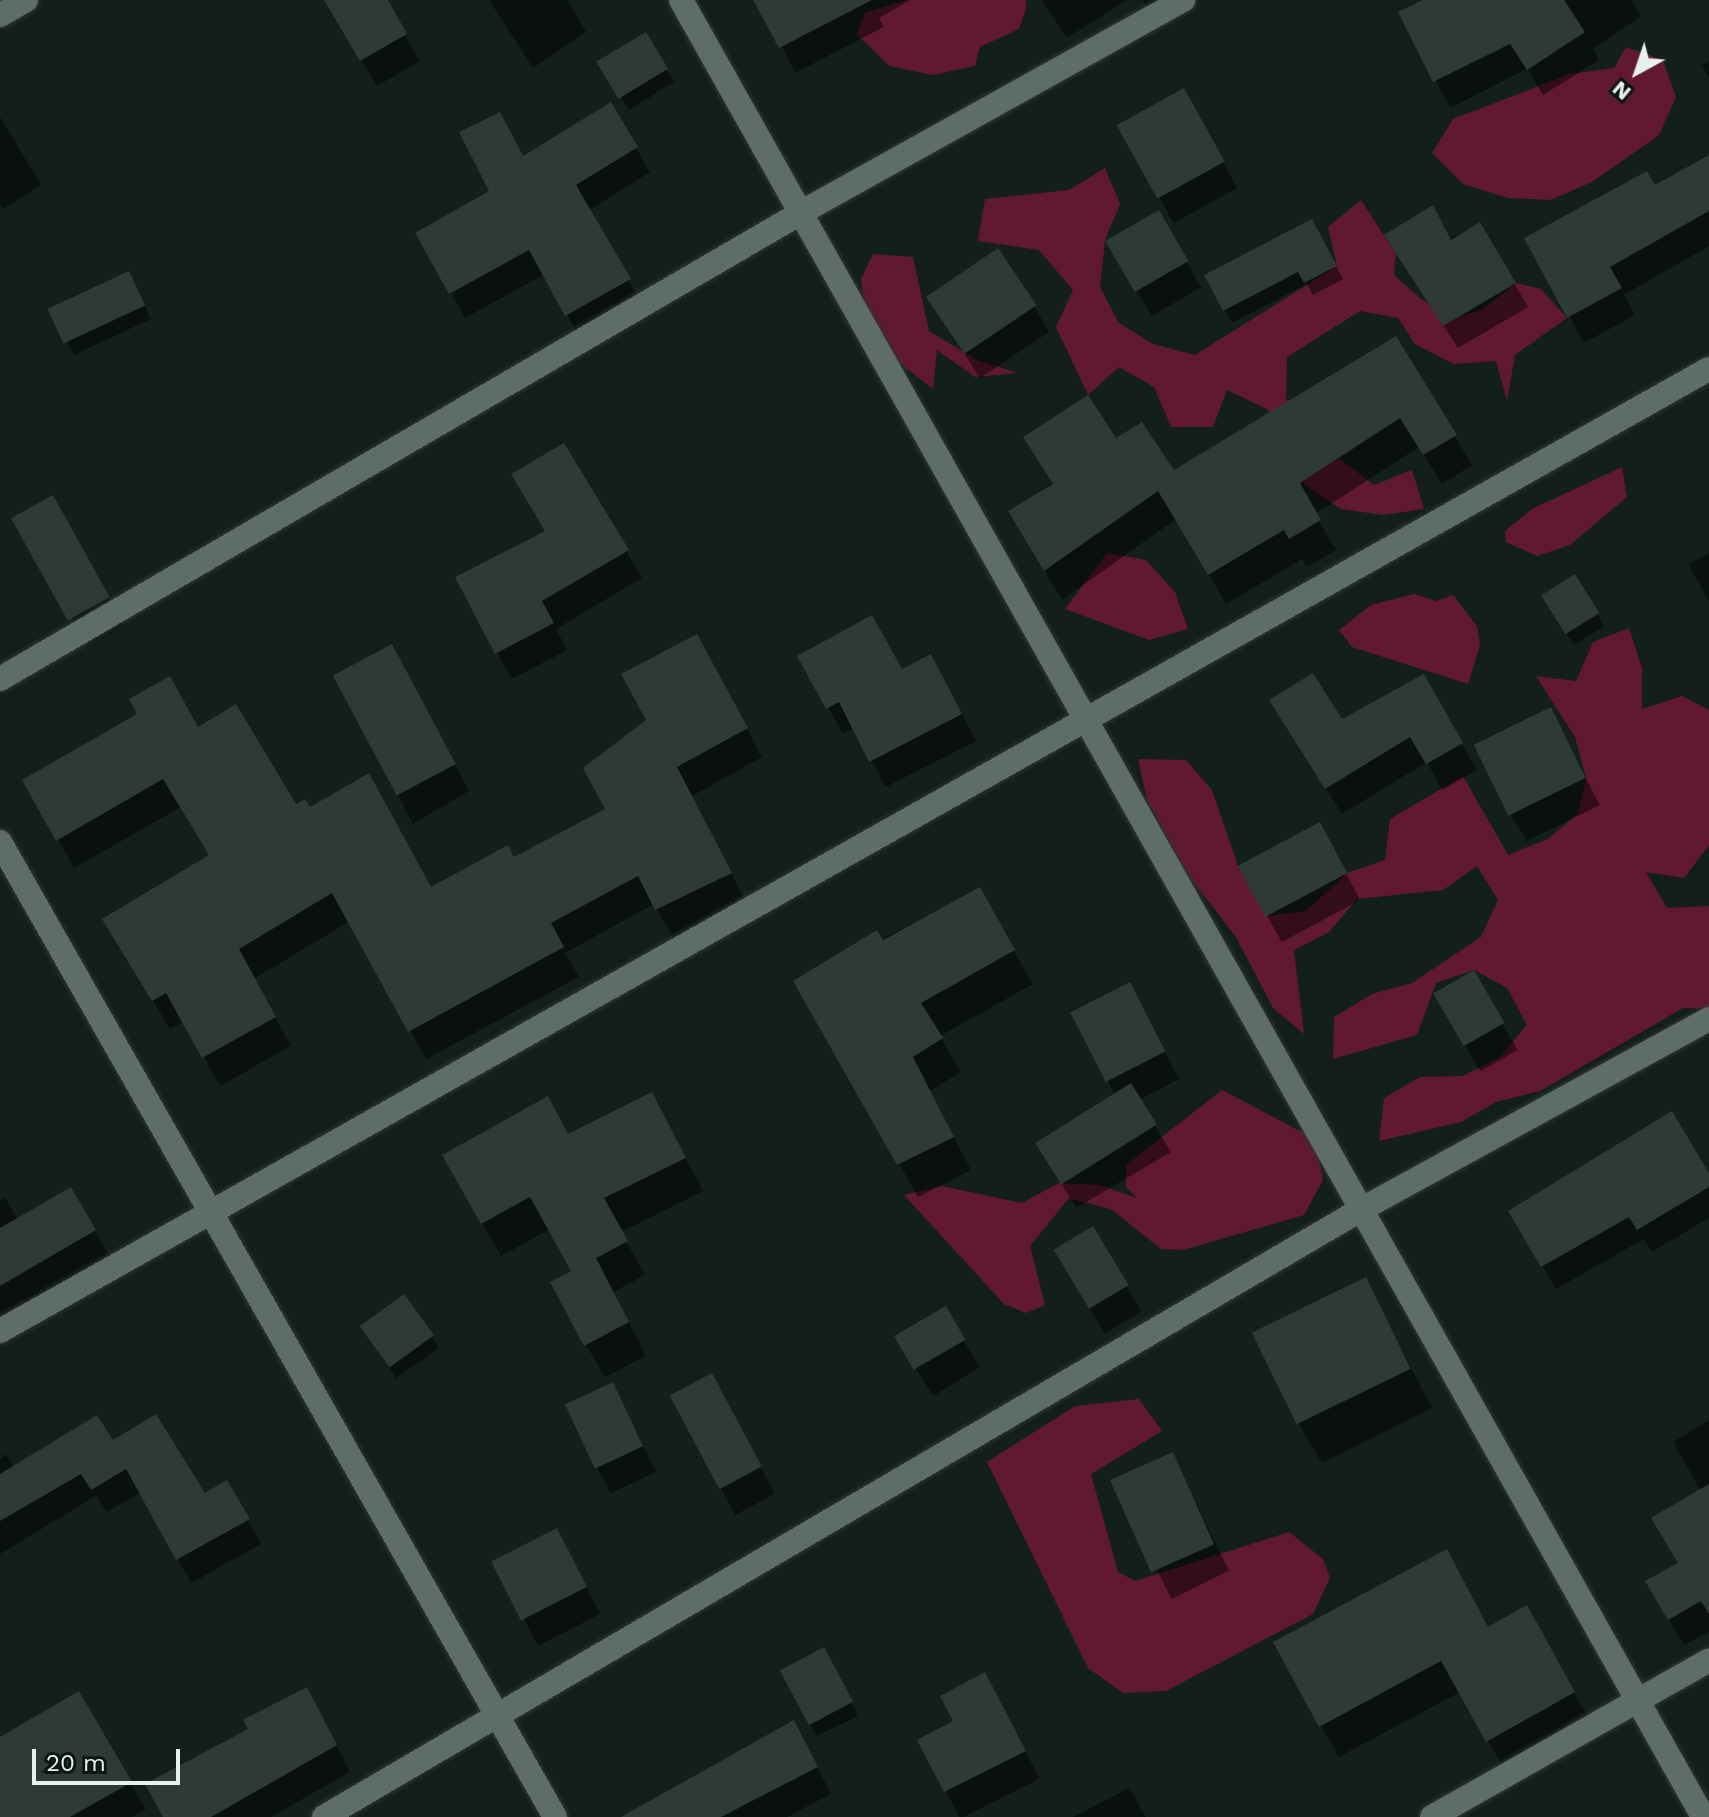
<!DOCTYPE html>
<html>
<head>
<meta charset="utf-8">
<style>
	body { margin:0 }
	#map { position:relative; width:1709px; height:1817px; overflow:hidden; background:#131f1d; font-family:"Work Sans",sans-serif }
	div>[style] { position:absolute }
	[style*='--x'] { left:calc(var(--x)*1px); top:calc(var(--y)*1px); width:calc(var(--w)*1px); rotate:calc(var(--a)*1deg) }
	.green>* { inset:0; background:#61192f }
	.shadow>* { inset:0; background:#0007; transform-origin:0 0 }
	.building>* { inset:0; background:#2d3a38; transform-origin:0 0 }
	.roads { filter:drop-shadow(0 0 2px #303735) drop-shadow(0 0 2px #303735) }
	.minor>* { height:24px; margin:-12px; padding:0 12px; transform-origin:12px; border-radius:12px; background:#5f6d6a }
	span { translate:-50% -50%; white-space:nowrap; text-align:center; line-height:1.15; -webkit-text-stroke:6px #0a1614; paint-order:stroke }
	.north { position:absolute; left:1597px; top:32px; width:80px; height:80px; -webkit-text-stroke:6px #0a1614; paint-order:stroke; rotate:220deg; font-size:22px; font-weight:700; line-height:32px; text-align:center; color:#e8f0ef }
	.north::after { content:''; display:block; margin:auto; width:28px; height:36px; background:#e8f0ef; clip-path:polygon(50% 0,100% 100%,50% 72%,0 100%) }
	.scale { position:absolute; left:32px; top:1749px; width:148px; height:36px; box-sizing:border-box; border:4px solid #e8f0ef; border-top:0; padding-left:10px; font-size:24px; line-height:28px; white-space:nowrap; color:#e8f0ef; -webkit-text-stroke:6px #0a1614; paint-order:stroke }
</style>
</head>
<body>
<div id="map">
	<div class="green">
		<i style="clip-path:polygon(907px 0,1026px 0,1026px 9px,1019px 29px,980px 47px,975px 66px,933px 75px,889px 66px,857px 34px,864px 13px)"></i>
		<i style="clip-path:polygon(1626px 47px,1663px 60px,1676px 97px,1659px 135px,1592px 182px,1550px 200px,1508px 198px,1463px 184px,1432px 153px,1453px 119px,1570px 74px,1614px 68px)"></i>
		<i style="clip-path:polygon(1105px 168px,1120px 204px,1105px 240px,1100px 287px,1119px 323px,1153px 344px,1195px 355px,1337px 266px,1328px 227px,1361px 200px,1396px 254px,1394px 275px,1422px 300px,1458px 317px,1482px 310px,1516px 283px,1541px 289px,1567px 318px,1515px 355px,1507px 401px,1496px 361px,1454px 364px,1415px 344px,1398px 318px,1360px 311px,1287px 357px,1286px 399px,1307px 434px,1374px 485px,1412px 470px,1424px 509px,1383px 515px,1341px 509px,1304px 484px,1291px 444px,1267px 409px,1227px 390px,1213px 427px,1171px 427px,1154px 387px,1119px 367px,1088px 395px,1056px 327px,1073px 290px,1039px 250px,978px 241px,985px 199px,1069px 190px)"></i>
		<i style="clip-path:polygon(873px 254px,913px 257px,929px 331px,977px 360px,1017px 373px,975px 377px,937px 350px,933px 389px,898px 362px,867px 326px,861px 279px)"></i>
		<i style="clip-path:polygon(1622px 467px,1627px 497px,1570px 545px,1537px 556px,1506px 542px,1505px 531px,1532px 509px)"></i>
		<i style="clip-path:polygon(1107px 553px,1146px 560px,1175px 592px,1188px 629px,1149px 640px,1065px 609px)"></i>
		<i style="clip-path:polygon(1414px 594px,1436px 601px,1453px 595px,1477px 626px,1480px 646px,1468px 684px,1352px 647px,1339px 630px,1371px 605px)"></i>
		<i style="clip-path:polygon(1629px 628px,1642px 668px,1642px 709px,1682px 696px,1709px 710px,1709px 845px,1684px 878px,1646px 872px,1667px 908px,1709px 906px,1709px 1009px,1683px 1008px,1540px 1091px,1496px 1102px,1461px 1122px,1379px 1141px,1384px 1098px,1420px 1077px,1463px 1076px,1500px 1057px,1527px 1025px,1507px 988px,1474px 970px,1436px 983px,1417px 1035px,1333px 1059px,1334px 1017px,1372px 994px,1412px 983px,1481px 937px,1498px 900px,1477px 866px,1443px 890px,1357px 899px,1329px 932px,1294px 950px,1304px 1034px,1273px 1008px,1236px 937px,1187px 874px,1147px 800px,1138px 759px,1186px 760px,1212px 790px,1238px 866px,1266px 916px,1306px 911px,1347px 873px,1385px 860px,1390px 819px,1463px 776px,1508px 855px,1548px 839px,1578px 813px,1586px 778px,1575px 737px,1536px 676px,1576px 681px,1593px 642px)"></i>
		<i style="clip-path:polygon(1222px 1090px,1315px 1139px,1323px 1180px,1304px 1215px,1183px 1250px,1161px 1249px,1111px 1209px,1069px 1198px,1030px 1246px,1045px 1305px,1026px 1313px,1004px 1304px,904px 1195px,942px 1186px,1022px 1203px,1059px 1183px,1099px 1185px,1137px 1198px,1126px 1187px,1126px 1165px)"></i>
		<i style="clip-path:polygon(1139px 1399px,1162px 1431px,1091px 1474px,1118px 1572px,1135px 1581px,1289px 1532px,1323px 1559px,1330px 1578px,1313px 1614px,1166px 1691px,1123px 1693px,1088px 1668px,987px 1462px,1075px 1406px)"></i>
	</div>
	<div class="shadow">
		<i style="clip-path:polygon(326px 0,385px 0,420px 61px,377px 86px)"></i>
		<i style="clip-path:polygon(489px 0,567px 0,586px 32px,533px 68px)"></i>
		<i style="clip-path:polygon(910px 0,879px 18px,884px 27px,795px 73px,760px 0)"></i>
		<i style="clip-path:polygon(1042px 0,1127px 0,1067px 38px)"></i>
		<i style="clip-path:polygon(1142px 0,1159px 0,1147px 7px)"></i>
		<i style="clip-path:polygon(1428px 0,1632px 0,1641px 16px,1593px 49px,1599px 60px,1543px 95px,1527px 69px,1450px 108px,1401px 13px)"></i>
		<i style="left:645px;top:35px;width:55px;height:53px;rotate:58deg"></i>
		<i style="clip-path:polygon(1709px 61px,1709px 78px,1702px 65px)"></i>
		<i style="left:1183px;top:90px;width:112px;height:73px;rotate:61deg"></i>
		<i style="clip-path:polygon(0 117px,41px 185px,3px 209px,0 204px)"></i>
		<i style="clip-path:polygon(636px 148px,650px 172px,588px 211px,643px 305px,581px 340px,545px 274px,465px 318px,418px 234px,492px 192px)"></i>
		<i style="clip-path:polygon(1709px 157px,1709px 246px,1624px 295px,1635px 315px,1584px 343px,1527px 239px,1655px 188px)"></i>
		<i style="left:1158px;top:213px;width:86px;height:57px;rotate:60deg"></i>
		<i style="clip-path:polygon(1311px 222px,1343px 279px,1313px 295px,1307px 284px,1232px 323px,1207px 276px)"></i>
		<i style="clip-path:polygon(1480px 225px,1528px 307px,1458px 348px,1400px 259px)"></i>
		<i style="clip-path:polygon(136px 287px,151px 319px,74px 355px,67px 342px)"></i>
		<i style="clip-path:polygon(928px 297px,1034px 306px,1049px 332px,980px 378px)"></i>
		<i style="clip-path:polygon(1395px 339px,1472px 465px,1442px 484px,1419px 447px,1315px 514px,1336px 550px,1307px 567px,1302px 559px,1226px 604px,1176px 519px,1062px 600px,1010px 512px,1116px 441px,1173px 473px)"></i>
		<i style="clip-path:polygon(563px 446px,642px 578px,556px 629px,567px 650px,512px 679px,497px 653px,548px 532px)"></i>
		<i style="left:52px;top:498px;width:146px;height:43px;rotate:60deg"></i>
		<i style="clip-path:polygon(1709px 553px,1709px 601px,1688px 564px)"></i>
		<i style="clip-path:polygon(1575px 577px,1604px 626px,1574px 645px,1550px 609px)"></i>
		<i style="clip-path:polygon(800px 657px,946px 683px,976px 741px,886px 787px,854px 728px,843px 734px)"></i>
		<i style="clip-path:polygon(713px 665px,762px 757px,692px 796px,746px 902px,673px 938px,654px 904px,565px 953px,579px 977px,426px 1059px,350px 921px,254px 979px,291px 1046px,220px 1086px,184px 1021px,170px 1029px,122px 948px,211px 856px,181px 807px,74px 868px,25px 781px,198px 729px,296px 807px,431px 890px,514px 860px,608px 810px,648px 720px)"></i>
		<i style="clip-path:polygon(407px 673px,469px 791px,413px 824px,335px 675px)"></i>
		<i style="clip-path:polygon(1423px 677px,1477px 770px,1442px 790px,1427px 762px,1342px 814px,1287px 727px,1341px 722px)"></i>
		<i style="clip-path:polygon(1550px 710px,1600px 805px,1527px 841px,1511px 815px)"></i>
		<i style="clip-path:polygon(1334px 851px,1360px 900px,1282px 942px,1267px 916px)"></i>
		<i style="clip-path:polygon(979px 890px,1033px 984px,940px 1036px,961px 1072px,930px 1091px,971px 1170px,918px 1197px,796px 982px)"></i>
		<i style="left:1473px;top:973px;width:89px;height:43px;rotate:60deg"></i>
		<i style="clip-path:polygon(1130px 985px,1179px 1079px,1139px 1100px,1171px 1152px,1076px 1208px,1052px 1168px,1115px 1095px,1073px 1014px)"></i>
		<i style="clip-path:polygon(670px 1128px,703px 1191px,621px 1232px,645px 1275px,613px 1292px,646px 1356px,605px 1377px,586px 1345px,574px 1272px,550px 1229px,501px 1256px,444px 1156px)"></i>
		<i style="clip-path:polygon(1709px 1176px,1709px 1218px,1652px 1252px,1644px 1239px,1556px 1289px,1510px 1211px)"></i>
		<i style="clip-path:polygon(70px 1190px,110px 1257px,0 1321px,0 1200px,5px 1197px,18px 1220px)"></i>
		<i style="left:1093px;top:1228px;width:97px;height:43px;rotate:60deg"></i>
		<i style="clip-path:polygon(1365px 1280px,1432px 1408px,1322px 1463px,1299px 1424px)"></i>
		<i style="clip-path:polygon(432px 1336px,439px 1348px,396px 1378px,369px 1339px)"></i>
		<i style="clip-path:polygon(964px 1341px,980px 1367px,933px 1396px,913px 1364px)"></i>
		<i style="clip-path:polygon(612px 1384px,656px 1472px,611px 1493px,596px 1467px)"></i>
		<i style="clip-path:polygon(671px 1396px,726px 1402px,775px 1494px,735px 1515px)"></i>
		<i style="clip-path:polygon(1709px 1420px,1709px 1632px,1684px 1645px,1648px 1582px,1680px 1564px,1701px 1491px,1673px 1442px)"></i>
		<i style="clip-path:polygon(112px 1443px,204px 1496px,227px 1483px,261px 1544px,191px 1583px,141px 1492px,107px 1512px,96px 1496px,0 1554px,0 1459px,6px 1454px,14px 1468px)"></i>
		<i style="left:1172px;top:1454px;width:130px;height:64px;rotate:64deg"></i>
		<i style="clip-path:polygon(571px 1557px,600px 1614px,538px 1646px,494px 1563px)"></i>
		<i style="clip-path:polygon(1526px 1608px,1592px 1724px,1506px 1772px,1460px 1692px,1339px 1757px,1321px 1726px)"></i>
		<i style="clip-path:polygon(830px 1662px,858px 1716px,817px 1736px,810px 1724px)"></i>
		<i style="clip-path:polygon(78px 1694px,146px 1809px,132px 1817px,0 1817px,0 1777px)"></i>
		<i style="left:1000px;top:1701px;width:87px;height:89px;rotate:63deg"></i>
		<i style="clip-path:polygon(321px 1716px,350px 1772px,271px 1817px,165px 1817px,251px 1730px)"></i>
		<i style="clip-path:polygon(808px 1749px,831px 1794px,787px 1817px,660px 1817px)"></i>
		<i style="clip-path:polygon(1129px 1788px,1146px 1817px,1073px 1817px)"></i>
	</div>
	<div class="building">
		<i style="clip-path:polygon(324px 0,388px 0,407px 34px,360px 61px)"></i>
		<i style="clip-path:polygon(753px 0,872px 0,779px 48px)"></i>
		<i style="clip-path:polygon(1423px 0,1564px 0,1585px 32px,1527px 70px,1510px 44px,1433px 82px,1398px 12px)"></i>
		<i style="left:646px;top:32px;width:43px;height:58px;rotate:59deg"></i>
		<i style="left:1184px;top:88px;width:84px;height:77px;rotate:61deg"></i>
		<i style="clip-path:polygon(611px 102px,638px 147px,576px 185px,631px 279px,565px 316px,529px 250px,449px 294px,415px 233px,489px 191px,459px 132px,500px 112px,523px 156px)"></i>
		<i style="clip-path:polygon(1709px 155px,1709px 211px,1610px 267px,1622px 288px,1567px 318px,1524px 238px,1647px 171px,1655px 185px)"></i>
		<i style="clip-path:polygon(1433px 205px,1451px 240px,1480px 222px,1516px 283px,1443px 326px,1384px 235px)"></i>
		<i style="left:1159px;top:210px;width:59px;height:62px;rotate:60deg"></i>
		<i style="clip-path:polygon(1312px 219px,1337px 266px,1304px 283px,1298px 272px,1223px 311px,1204px 275px)"></i>
		<i style="left:998px;top:248px;width:69px;height:87px;rotate:56deg"></i>
		<i style="left:129px;top:271px;width:38px;height:90px;rotate:65deg"></i>
		<i style="clip-path:polygon(1396px 336px,1457px 435px,1423px 455px,1400px 418px,1300px 483px,1321px 520px,1289px 539px,1284px 530px,1208px 575px,1158px 491px,1044px 571px,1008px 511px,1053px 484px,1023px 437px,1088px 395px,1116px 438px,1142px 422px,1174px 470px)"></i>
		<i style="clip-path:polygon(564px 443px,629px 550px,542px 601px,554px 623px,495px 654px,455px 577px,545px 531px,511px 474px)"></i>
		<i style="left:53px;top:495px;width:117px;height:48px;rotate:61deg"></i>
		<i style="left:1575px;top:574px;width:46px;height:40px;rotate:58deg"></i>
		<i style="clip-path:polygon(872px 615px,902px 669px,931px 654px,962px 714px,869px 762px,839px 702px,826px 709px,797px 656px)"></i>
		<i style="clip-path:polygon(697px 634px,748px 728px,677px 767px,732px 873px,655px 910px,638px 876px,551px 923px,564px 947px,408px 1032px,332px 893px,239px 949px,276px 1017px,202px 1058px,166px 993px,152px 1001px,102px 919px,209px 855px,163px 779px,56px 841px,22px 780px,137px 714px,129px 699px,170px 676px,198px 727px,236px 704px,296px 804px,305px 799px,310px 807px,369px 773px,431px 887px,508px 845px,514px 857px,605px 809px,583px 768px,646px 720px,621px 674px)"></i>
		<i style="left:392px;top:644px;width:136px;height:67px;rotate:62deg"></i>
		<i style="clip-path:polygon(1313px 673px,1342px 719px,1424px 674px,1463px 743px,1426px 764px,1410px 737px,1325px 789px,1269px 700px)"></i>
		<i style="left:1551px;top:707px;width:79px;height:86px;rotate:64deg"></i>
		<i style="left:1320px;top:822px;width:58px;height:93px;rotate:62deg"></i>
		<i style="clip-path:polygon(980px 887px,1015px 950px,921px 1003px,943px 1038px,913px 1057px,954px 1137px,897px 1165px,793px 981px,877px 930px,883px 940px)"></i>
		<i style="left:1474px;top:970px;width:61px;height:47px;rotate:60deg"></i>
		<i style="left:1130px;top:982px;width:78px;height:67px;rotate:63deg"></i>
		<i style="left:1131px;top:1083px;width:49px;height:113px;rotate:58deg"></i>
		<i style="clip-path:polygon(652px 1092px,686px 1158px,604px 1198px,628px 1241px,585px 1264px,596px 1258px,629px 1322px,584px 1346px,550px 1282px,571px 1271px,530px 1197px,481px 1224px,442px 1155px,548px 1096px,568px 1134px)"></i>
		<i style="clip-path:polygon(1672px 1111px,1709px 1173px,1709px 1187px,1637px 1230px,1629px 1217px,1541px 1267px,1508px 1211px)"></i>
		<i style="clip-path:polygon(71px 1187px,96px 1230px,0 1286px,0 1228px)"></i>
		<i style="left:1093px;top:1226px;width:69px;height:46px;rotate:59deg"></i>
		<i style="left:1366px;top:1277px;width:102px;height:127px;rotate:64deg"></i>
		<i style="left:404px;top:1294px;width:51px;height:55px;rotate:54deg"></i>
		<i style="left:946px;top:1306px;width:39px;height:60px;rotate:60deg"></i>
		<i style="left:712px;top:1373px;width:106px;height:48px;rotate:62deg"></i>
		<i style="left:613px;top:1382px;width:71px;height:53px;rotate:65deg"></i>
		<i style="clip-path:polygon(156px 1414px,205px 1493px,227px 1480px,250px 1519px,176px 1560px,126px 1469px,91px 1490px,81px 1474px,0 1521px,0 1474px,97px 1415px,113px 1440px)"></i>
		<i style="left:1173px;top:1452px;width:101px;height:69px;rotate:66deg"></i>
		<i style="clip-path:polygon(1709px 1484px,1709px 1614px,1701px 1601px,1668px 1620px,1645px 1581px,1678px 1563px,1651px 1518px)"></i>
		<i style="left:557px;top:1528px;width:66px;height:74px;rotate:63deg"></i>
		<i style="clip-path:polygon(1447px 1549px,1488px 1627px,1527px 1605px,1575px 1692px,1486px 1742px,1441px 1661px,1319px 1727px,1273px 1642px)"></i>
		<i style="left:824px;top:1647px;width:62px;height:50px;rotate:62deg"></i>
		<i style="clip-path:polygon(985px 1672px,1026px 1751px,944px 1792px,917px 1740px,953px 1721px,940px 1696px)"></i>
		<i style="clip-path:polygon(307px 1687px,337px 1745px,211px 1817px,163px 1817px,145px 1784px,248px 1729px,243px 1720px)"></i>
		<i style="clip-path:polygon(79px 1691px,132px 1782px,70px 1817px,0 1817px,0 1737px)"></i>
		<i style="clip-path:polygon(794px 1720px,818px 1767px,721px 1817px,621px 1817px)"></i>
	</div>
	<div class="roads">
		<div class="minor">
			<i style="--x:681;--y:0;--w:2085;--a:60.64"></i>
			<i style="--x:0;--y:15;--w:30;--a:-30"></i>
			<i style="--x:0;--y:679;--w:930;--a:-30.2"></i>
			<i style="--x:804;--y:211;--w:434;--a:-29.1"></i>
			<i style="--x:0;--y:842;--w:1122;--a:60.35"></i>
			<i style="--x:0;--y:1331;--w:1961;--a:-29.38"></i>
			<i style="--x:324;--y:1817;--w:1203;--a:-30.36"></i>
			<i style="--x:1362;--y:1209;--w:396;--a:-28.7"></i>
			<i style="--x:1432;--y:1817;--w:318;--a:-29.5"></i>
		</div>
	</div>
	<div class="north">N</div>
	<div class="scale">20 m</div>
</div>
</body>
</html>
